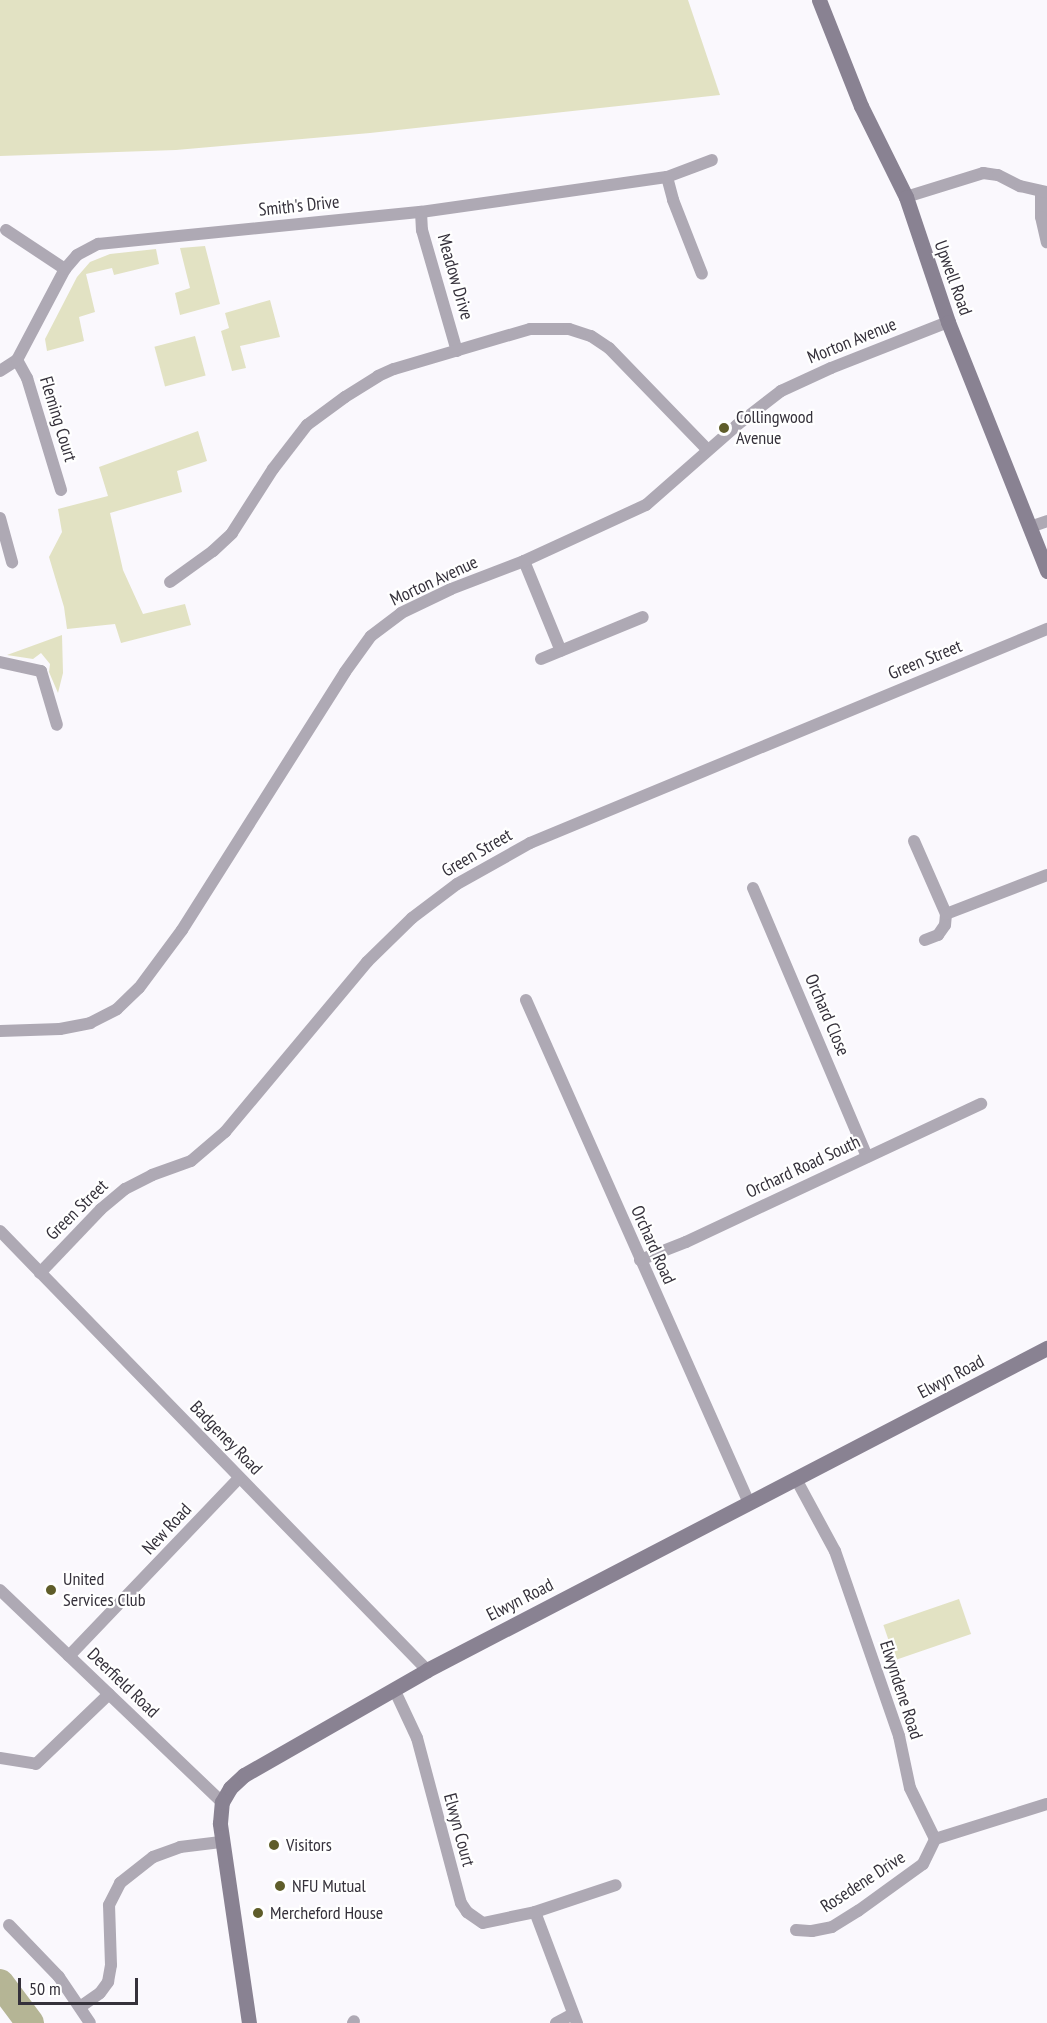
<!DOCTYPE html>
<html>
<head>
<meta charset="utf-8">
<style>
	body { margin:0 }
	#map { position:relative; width:1047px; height:2023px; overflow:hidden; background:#faf8fd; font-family:"PT Sans Narrow",sans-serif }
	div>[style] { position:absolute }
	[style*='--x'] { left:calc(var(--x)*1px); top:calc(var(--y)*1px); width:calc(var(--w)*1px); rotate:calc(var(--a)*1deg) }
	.green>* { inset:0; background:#e2e2c3; transform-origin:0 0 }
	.river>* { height:28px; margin:-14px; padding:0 14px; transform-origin:14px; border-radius:14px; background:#b5b595 }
	.street>* { height:12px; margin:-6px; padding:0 6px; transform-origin:6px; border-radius:6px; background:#aea9b4 }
	.secondary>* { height:15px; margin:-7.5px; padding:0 7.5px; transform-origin:7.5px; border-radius:7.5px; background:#898292 }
	.dots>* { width:16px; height:16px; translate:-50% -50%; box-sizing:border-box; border:3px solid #fff; border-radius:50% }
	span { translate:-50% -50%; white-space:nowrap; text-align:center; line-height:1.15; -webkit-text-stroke:4.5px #fff; paint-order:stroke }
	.street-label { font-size:18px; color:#35313b }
	.poi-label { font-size:18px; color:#35313b }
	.left { translate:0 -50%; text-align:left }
	.scale { position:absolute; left:18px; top:1978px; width:120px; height:27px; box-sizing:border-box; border:3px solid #35313b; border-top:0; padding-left:8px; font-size:18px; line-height:21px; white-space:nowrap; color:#35313b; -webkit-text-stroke:4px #fff; paint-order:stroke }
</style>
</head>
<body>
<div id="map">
	<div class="green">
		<i style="clip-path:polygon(0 0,688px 0,720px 95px,370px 133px,176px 150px,0 156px)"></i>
		<i style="clip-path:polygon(205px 246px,220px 304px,180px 315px,175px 293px,190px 288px,180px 248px)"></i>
		<i style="clip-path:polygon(156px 249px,159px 264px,114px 275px,112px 268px,86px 274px,95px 312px,79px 317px,84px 341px,47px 351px,45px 339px,77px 277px,90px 262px,110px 254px)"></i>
		<i style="clip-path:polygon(270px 300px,280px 337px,240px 346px,246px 368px,232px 371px,221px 331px,229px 328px,225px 313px)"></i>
		<i style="left:195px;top:336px;width:41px;height:42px;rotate:75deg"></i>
		<i style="clip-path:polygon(198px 431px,207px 461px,177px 471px,182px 492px,110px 513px,123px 570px,143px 614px,185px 604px,191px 625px,121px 643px,115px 624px,67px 629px,64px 607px,49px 557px,62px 532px,58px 509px,108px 496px,99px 467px)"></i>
		<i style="clip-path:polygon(62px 635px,63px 673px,58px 693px,49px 672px,50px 664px,41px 653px,33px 659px,7px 655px)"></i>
		<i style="left:959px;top:1599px;width:37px;height:80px;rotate:71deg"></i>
	</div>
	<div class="river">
		<i style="--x:0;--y:1983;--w:50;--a:53.1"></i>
	</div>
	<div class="street">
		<i style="--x:667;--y:177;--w:24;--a:75"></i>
		<i style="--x:673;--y:200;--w:79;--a:68.6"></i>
		<i style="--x:1041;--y:192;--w:25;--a:90"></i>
		<i style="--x:1041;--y:217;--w:26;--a:77"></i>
		<i style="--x:906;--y:197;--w:81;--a:-17.3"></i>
		<i style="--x:983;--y:173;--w:15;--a:8"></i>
		<i style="--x:998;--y:175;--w:25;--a:27"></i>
		<i style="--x:1020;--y:186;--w:28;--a:13"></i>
		<i style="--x:421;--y:212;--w:18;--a:87"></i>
		<i style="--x:422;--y:230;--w:126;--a:73.9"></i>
		<i style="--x:6;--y:230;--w:71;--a:33.5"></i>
		<i style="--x:17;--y:360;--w:21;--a:61"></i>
		<i style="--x:27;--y:378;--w:117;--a:73.1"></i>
		<i style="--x:0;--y:371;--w:20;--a:-33"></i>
		<i style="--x:17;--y:360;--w:103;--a:-62.2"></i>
		<i style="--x:65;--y:269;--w:18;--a:-49"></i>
		<i style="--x:77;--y:255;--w:24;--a:-28"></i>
		<i style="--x:98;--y:244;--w:325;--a:-5.7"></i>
		<i style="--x:421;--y:212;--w:248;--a:-8.1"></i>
		<i style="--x:667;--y:177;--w:48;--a:-20.7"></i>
		<i style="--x:0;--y:518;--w:46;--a:74.7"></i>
		<i style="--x:1030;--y:527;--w:18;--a:-19"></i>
		<i style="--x:524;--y:561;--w:97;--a:67.7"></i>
		<i style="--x:170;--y:582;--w:53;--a:-35.8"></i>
		<i style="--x:213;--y:551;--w:26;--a:-43"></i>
		<i style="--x:232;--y:533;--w:76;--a:-57.4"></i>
		<i style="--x:273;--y:469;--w:56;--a:-52.3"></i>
		<i style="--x:307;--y:425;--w:47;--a:-36.4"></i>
		<i style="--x:345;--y:397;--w:39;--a:-32"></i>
		<i style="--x:378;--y:376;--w:17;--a:-24"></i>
		<i style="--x:394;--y:369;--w:142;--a:-16.4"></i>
		<i style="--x:530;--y:329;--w:39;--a:0"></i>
		<i style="--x:569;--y:329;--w:23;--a:18"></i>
		<i style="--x:591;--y:336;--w:22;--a:34"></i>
		<i style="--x:609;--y:348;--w:142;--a:45.9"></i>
		<i style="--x:541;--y:659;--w:110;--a:-22.4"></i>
		<i style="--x:0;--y:662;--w:42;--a:12.4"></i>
		<i style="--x:41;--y:671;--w:56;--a:73.5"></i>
		<i style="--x:914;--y:841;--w:80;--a:66.3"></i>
		<i style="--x:946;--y:914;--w:11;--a:95"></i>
		<i style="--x:945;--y:925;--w:12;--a:125"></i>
		<i style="--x:938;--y:935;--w:14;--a:159"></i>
		<i style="--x:753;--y:888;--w:292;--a:67"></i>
		<i style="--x:946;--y:914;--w:108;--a:-21.1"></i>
		<i style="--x:526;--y:1000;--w:550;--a:66.09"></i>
		<i style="--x:0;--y:1031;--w:60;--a:-1.9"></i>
		<i style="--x:60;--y:1029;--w:31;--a:-11"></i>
		<i style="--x:90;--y:1023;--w:30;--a:-27"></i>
		<i style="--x:117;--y:1009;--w:30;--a:-44"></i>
		<i style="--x:139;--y:988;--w:72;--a:-53.4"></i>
		<i style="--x:182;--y:930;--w:305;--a:-57.7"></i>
		<i style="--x:345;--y:672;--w:44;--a:-54.2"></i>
		<i style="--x:371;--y:636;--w:38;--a:-37"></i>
		<i style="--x:401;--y:613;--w:55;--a:-25.6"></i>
		<i style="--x:451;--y:589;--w:78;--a:-21"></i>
		<i style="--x:524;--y:561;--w:134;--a:-24.7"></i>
		<i style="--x:646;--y:505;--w:121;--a:-41.3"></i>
		<i style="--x:737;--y:425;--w:56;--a:-37.7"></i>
		<i style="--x:781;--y:391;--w:55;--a:-24.7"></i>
		<i style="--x:831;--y:368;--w:126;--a:-21.5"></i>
		<i style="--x:0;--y:1231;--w:612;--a:45.79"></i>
		<i style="--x:640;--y:1260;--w:49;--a:-21.4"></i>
		<i style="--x:686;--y:1242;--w:326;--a:-25.1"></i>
		<i style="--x:40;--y:1273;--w:88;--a:-46.4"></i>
		<i style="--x:101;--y:1209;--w:31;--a:-40"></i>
		<i style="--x:125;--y:1189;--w:30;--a:-27"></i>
		<i style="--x:152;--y:1175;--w:41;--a:-19.7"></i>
		<i style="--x:191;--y:1161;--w:45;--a:-40.5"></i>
		<i style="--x:225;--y:1132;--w:222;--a:-50.1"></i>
		<i style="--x:367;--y:962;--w:63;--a:-44.4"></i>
		<i style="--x:412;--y:918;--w:56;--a:-37.1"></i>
		<i style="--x:457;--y:884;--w:84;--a:-29.3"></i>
		<i style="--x:530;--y:843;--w:560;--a:-22.49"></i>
		<i style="--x:796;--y:1479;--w:82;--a:61.6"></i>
		<i style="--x:835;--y:1551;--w:196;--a:70.9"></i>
		<i style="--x:899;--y:1736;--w:53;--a:78.1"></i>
		<i style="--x:910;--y:1788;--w:57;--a:63.9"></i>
		<i style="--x:935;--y:1839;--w:117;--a:-17.4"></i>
		<i style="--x:0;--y:1590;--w:307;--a:43.7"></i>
		<i style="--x:69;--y:1656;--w:246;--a:-46.3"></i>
		<i style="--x:394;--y:1689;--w:54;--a:64.9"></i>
		<i style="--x:417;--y:1738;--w:171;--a:75.1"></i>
		<i style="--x:461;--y:1903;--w:11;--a:56"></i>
		<i style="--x:467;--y:1912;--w:19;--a:35"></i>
		<i style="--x:483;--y:1923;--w:53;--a:-11.9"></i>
		<i style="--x:535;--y:1912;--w:119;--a:69.3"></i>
		<i style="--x:0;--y:1758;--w:36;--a:9"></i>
		<i style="--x:36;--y:1764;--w:101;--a:-43.8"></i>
		<i style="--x:535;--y:1912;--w:85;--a:-18.4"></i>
		<i style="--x:9;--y:1925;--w:72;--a:46.1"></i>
		<i style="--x:59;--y:1977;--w:55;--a:56"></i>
		<i style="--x:796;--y:1930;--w:16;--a:4"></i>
		<i style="--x:812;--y:1931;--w:20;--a:-11"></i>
		<i style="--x:832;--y:1927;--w:31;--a:-32"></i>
		<i style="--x:858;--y:1911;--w:80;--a:-35.9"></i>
		<i style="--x:923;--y:1864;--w:28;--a:-64"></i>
		<i style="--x:80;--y:2007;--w:24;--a:-35"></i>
		<i style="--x:100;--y:1993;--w:14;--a:-54"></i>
		<i style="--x:108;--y:1982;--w:17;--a:-80"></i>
		<i style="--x:111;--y:1965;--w:60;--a:-91.9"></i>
		<i style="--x:109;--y:1905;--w:25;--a:-63"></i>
		<i style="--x:120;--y:1883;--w:42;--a:-38.2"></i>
		<i style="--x:153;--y:1857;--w:29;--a:-20"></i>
		<i style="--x:180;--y:1847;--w:41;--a:-7"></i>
		<i style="--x:353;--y:2023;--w:2;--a:-63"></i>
		<i style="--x:556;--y:2023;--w:19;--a:-28"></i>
	</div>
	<div class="secondary">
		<i style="--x:819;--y:0;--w:114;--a:68.4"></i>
		<i style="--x:861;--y:106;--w:102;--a:63.7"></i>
		<i style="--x:906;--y:197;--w:132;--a:71.4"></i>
		<i style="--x:948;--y:322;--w:268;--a:68.3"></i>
		<i style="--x:249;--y:2023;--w:202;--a:-98.3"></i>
		<i style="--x:220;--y:1823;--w:21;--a:-85"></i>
		<i style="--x:222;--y:1802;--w:16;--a:-60"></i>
		<i style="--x:230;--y:1788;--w:19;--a:-43"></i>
		<i style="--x:244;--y:1775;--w:211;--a:-29.8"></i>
		<i style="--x:427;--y:1670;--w:699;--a:-27.45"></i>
	</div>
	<div class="dots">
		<i style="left:724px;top:428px;background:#5f5d2a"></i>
		<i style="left:51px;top:1590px;background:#5f5d2a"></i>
		<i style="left:274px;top:1845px;background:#5f5d2a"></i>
		<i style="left:280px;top:1886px;background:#5f5d2a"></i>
		<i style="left:258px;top:1913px;background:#5f5d2a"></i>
	</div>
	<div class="street-label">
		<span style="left:299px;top:206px;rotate:-6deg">Smith's Drive</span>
		<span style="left:455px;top:277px;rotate:74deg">Meadow Drive</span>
		<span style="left:953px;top:278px;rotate:70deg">Upwell Road</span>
		<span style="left:852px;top:341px;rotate:-22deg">Morton Avenue</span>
		<span style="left:58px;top:419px;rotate:73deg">Fleming Court</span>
		<span style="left:434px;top:581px;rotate:-25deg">Morton Avenue</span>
		<span style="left:925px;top:660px;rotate:-22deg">Green Street</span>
		<span style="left:477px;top:853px;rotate:-30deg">Green Street</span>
		<span style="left:827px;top:1015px;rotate:67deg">Orchard Close</span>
		<span style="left:803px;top:1167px;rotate:-25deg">Orchard Road South</span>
		<span style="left:77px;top:1210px;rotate:-44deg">Green Street</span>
		<span style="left:653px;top:1245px;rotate:66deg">Orchard Road</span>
		<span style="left:951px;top:1377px;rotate:-28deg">Elwyn Road</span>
		<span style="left:226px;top:1438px;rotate:46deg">Badgeney Road</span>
		<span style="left:167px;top:1529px;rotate:-47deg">New Road</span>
		<span style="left:520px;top:1600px;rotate:-27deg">Elwyn Road</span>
		<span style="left:123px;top:1683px;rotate:44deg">Deerfield Road</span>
		<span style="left:901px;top:1690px;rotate:72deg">Elwyndene Road</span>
		<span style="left:459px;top:1830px;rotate:75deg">Elwyn Court</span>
		<span style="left:863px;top:1882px;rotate:-33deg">Rosedene Drive</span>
	</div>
	<div class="poi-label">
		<span class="left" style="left:736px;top:428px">Collingwood<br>Avenue</span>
		<span class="left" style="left:63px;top:1590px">United<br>Services Club</span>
		<span class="left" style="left:286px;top:1845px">Visitors</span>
		<span class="left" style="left:292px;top:1886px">NFU Mutual</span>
		<span class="left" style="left:270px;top:1913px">Mercheford House</span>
	</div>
	<div class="scale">50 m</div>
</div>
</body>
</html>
